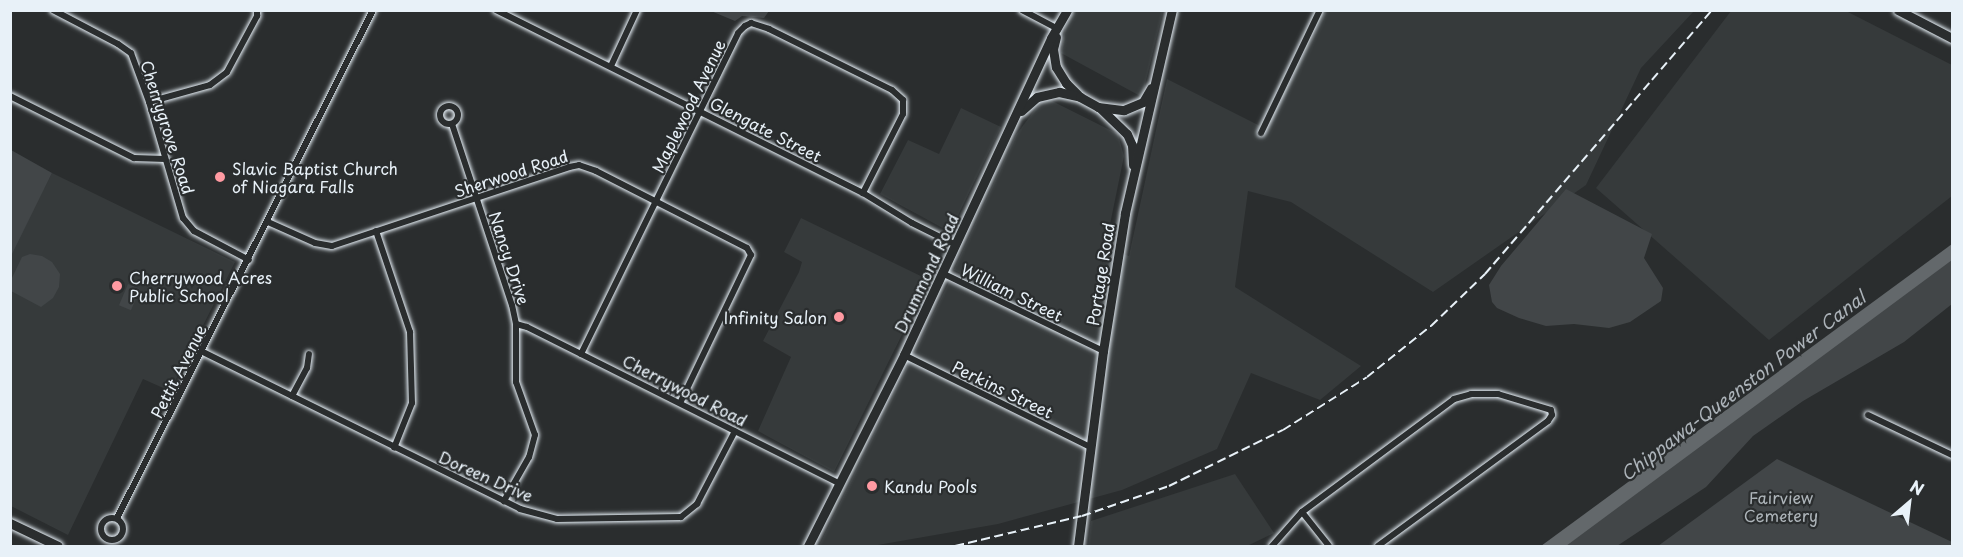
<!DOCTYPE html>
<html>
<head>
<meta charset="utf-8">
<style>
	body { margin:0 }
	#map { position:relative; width:1963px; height:557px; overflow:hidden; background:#2a2d2e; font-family:"Playpen Sans",sans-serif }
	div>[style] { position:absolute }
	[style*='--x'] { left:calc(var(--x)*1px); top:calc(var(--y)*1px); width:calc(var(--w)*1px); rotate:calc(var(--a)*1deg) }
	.built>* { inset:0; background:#363a3b }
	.green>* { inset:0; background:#424648; transform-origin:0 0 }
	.water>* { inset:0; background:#63686b }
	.roads { filter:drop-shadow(0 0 2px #e8f1f8) drop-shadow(0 0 2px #e8f1f8) }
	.street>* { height:6px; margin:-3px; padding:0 3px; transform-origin:3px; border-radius:3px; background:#2a2d2e }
	.street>.ring { margin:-3px; padding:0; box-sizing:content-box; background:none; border:6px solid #2a2d2e; border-radius:50% }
	.secondary>* { height:9px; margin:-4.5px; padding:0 4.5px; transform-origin:4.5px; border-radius:4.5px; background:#2a2d2e }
	.rail>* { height:2px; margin-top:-1px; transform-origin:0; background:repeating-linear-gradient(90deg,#e8f1f8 0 9px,transparent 0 13.5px) }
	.dots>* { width:16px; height:16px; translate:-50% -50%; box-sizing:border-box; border:3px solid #2a2d2e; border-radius:50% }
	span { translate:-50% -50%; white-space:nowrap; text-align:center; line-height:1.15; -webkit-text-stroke:4.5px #2a2d2e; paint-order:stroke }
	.street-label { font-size:16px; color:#e8f1f8 }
	.poi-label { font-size:16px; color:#e8f1f8 }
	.left { translate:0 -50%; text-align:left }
	.right { translate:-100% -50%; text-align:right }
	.park-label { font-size:16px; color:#aeb5ba }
	.water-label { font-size:18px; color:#acb3b9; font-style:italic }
	.frame { position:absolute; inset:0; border:12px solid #e8f1f8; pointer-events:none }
	.north { position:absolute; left:1879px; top:473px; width:60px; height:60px; -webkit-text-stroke:4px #2a2d2e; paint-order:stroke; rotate:28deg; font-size:16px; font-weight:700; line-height:24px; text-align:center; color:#e8f1f8 }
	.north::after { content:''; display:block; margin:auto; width:21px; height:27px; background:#e8f1f8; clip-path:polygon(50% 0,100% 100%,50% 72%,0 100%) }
</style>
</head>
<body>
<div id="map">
	<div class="built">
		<i style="clip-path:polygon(1074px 11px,1163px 11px,1142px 97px,1061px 53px,1065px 28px)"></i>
		<i style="clip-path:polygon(1326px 11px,1694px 11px,1641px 68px,1586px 185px,1433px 292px,1291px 202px,1248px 191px,1235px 287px,1361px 366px,1320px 400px,1251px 373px,1217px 449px,1122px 490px,998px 524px,872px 546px,819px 546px,949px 282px,990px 300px,995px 289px,954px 270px,1016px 135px,1034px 111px,1046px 98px,1118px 134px,1124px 156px,1105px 249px,1129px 256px,1167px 79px,1266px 129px)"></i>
		<i style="clip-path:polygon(1731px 11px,1846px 11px,1952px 65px,1952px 196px,1769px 340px,1596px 188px)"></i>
		<i style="clip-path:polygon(961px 108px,1001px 127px,950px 232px,880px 194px,908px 140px,939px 154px)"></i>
		<i style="clip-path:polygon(52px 173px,235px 262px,170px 391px,143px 379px,68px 535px,11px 506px,10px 256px)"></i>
		<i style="clip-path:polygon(801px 218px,929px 280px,834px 472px,758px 431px,791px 357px,763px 341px,799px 272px,802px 262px,784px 252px)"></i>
		<i style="clip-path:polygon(1235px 474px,1274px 533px,1247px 546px,1088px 546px,1091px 521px)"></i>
	</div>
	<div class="green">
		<i style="clip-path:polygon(711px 11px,769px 11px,764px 18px,742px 16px,735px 21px)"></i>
		<i style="clip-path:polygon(11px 150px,52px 173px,11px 256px)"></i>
		<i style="clip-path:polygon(1566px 189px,1652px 234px,1644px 258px,1663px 288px,1661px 301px,1630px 322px,1609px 328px,1574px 324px,1546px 326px,1519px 318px,1497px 308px,1492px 302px,1489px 285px,1501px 266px)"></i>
		<i style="clip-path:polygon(30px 254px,42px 256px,52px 262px,60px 274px,59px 287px,53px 298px,41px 307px,11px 291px,11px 280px,22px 257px)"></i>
		<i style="clip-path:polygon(1952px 259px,1952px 304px,1904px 342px,1803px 401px,1753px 436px,1706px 487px,1617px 546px,1561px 546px)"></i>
		<i style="left:128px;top:284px;width:13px;height:23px;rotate:23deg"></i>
		<i style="clip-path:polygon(1777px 459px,1952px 542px,1952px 546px,1658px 546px)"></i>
	</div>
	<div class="water">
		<i style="clip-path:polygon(1952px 244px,1952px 260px,1566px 546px,1541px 546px)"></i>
	</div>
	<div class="roads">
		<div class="street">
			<i style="--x:53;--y:10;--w:73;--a:27.6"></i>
			<i style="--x:118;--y:44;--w:16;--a:35"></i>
			<i style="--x:131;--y:53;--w:52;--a:69.8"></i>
			<i style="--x:149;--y:102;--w:121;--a:73.7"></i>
			<i style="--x:183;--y:218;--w:17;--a:50"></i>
			<i style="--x:194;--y:231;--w:62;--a:27.8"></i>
			<i style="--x:496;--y:10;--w:410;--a:26.5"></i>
			<i style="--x:863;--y:193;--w:57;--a:31.5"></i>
			<i style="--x:912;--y:223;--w:49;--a:26.6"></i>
			<i style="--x:1022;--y:10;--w:41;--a:27.8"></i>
			<i style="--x:611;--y:66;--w:62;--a:-65.1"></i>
			<i style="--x:10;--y:96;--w:139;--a:26.6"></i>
			<i style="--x:134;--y:158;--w:31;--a:2"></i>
			<i style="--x:149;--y:102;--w:63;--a:-15.6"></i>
			<i style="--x:210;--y:85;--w:21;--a:-37"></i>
			<i style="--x:227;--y:72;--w:64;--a:-61.8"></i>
			<i style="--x:257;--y:16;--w:6;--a:-90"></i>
			<i class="ring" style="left:440px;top:106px;width:12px;height:12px"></i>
			<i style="--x:452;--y:124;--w:191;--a:71.7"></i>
			<i style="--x:512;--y:305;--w:19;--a:78"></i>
			<i style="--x:516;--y:324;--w:58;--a:90"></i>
			<i style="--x:516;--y:382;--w:56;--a:70.3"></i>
			<i style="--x:535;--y:435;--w:23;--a:105"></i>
			<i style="--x:529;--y:457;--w:51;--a:119.6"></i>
			<i style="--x:1261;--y:133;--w:136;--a:-64.4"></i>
			<i style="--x:268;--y:222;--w:51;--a:24.1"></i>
			<i style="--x:315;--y:243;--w:17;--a:10"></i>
			<i style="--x:332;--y:246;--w:250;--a:-18.4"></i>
			<i style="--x:569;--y:167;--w:10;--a:-11"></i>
			<i style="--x:579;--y:165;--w:18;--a:19"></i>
			<i style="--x:596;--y:171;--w:169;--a:27"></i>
			<i style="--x:747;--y:248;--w:8;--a:60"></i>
			<i style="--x:751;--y:255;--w:164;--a:115.6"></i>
			<i style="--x:376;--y:231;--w:107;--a:71.4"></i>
			<i style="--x:410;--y:332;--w:71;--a:88.4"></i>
			<i style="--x:412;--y:403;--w:48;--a:111.8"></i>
			<i style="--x:942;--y:273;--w:179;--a:25.8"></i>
			<i style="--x:516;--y:324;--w:11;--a:15"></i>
			<i style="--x:527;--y:327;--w:350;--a:26.6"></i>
			<i style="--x:203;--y:352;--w:354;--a:26.3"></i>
			<i style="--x:520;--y:509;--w:38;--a:15"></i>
			<i style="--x:557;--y:519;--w:124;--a:-0.9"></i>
			<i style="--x:681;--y:517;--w:21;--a:-39"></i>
			<i style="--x:697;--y:504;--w:82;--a:-62.5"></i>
			<i style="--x:581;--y:354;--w:357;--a:-63.9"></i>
			<i style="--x:738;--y:33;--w:10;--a:-45"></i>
			<i style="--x:745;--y:26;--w:7;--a:-27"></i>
			<i style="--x:751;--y:23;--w:19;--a:18"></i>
			<i style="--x:769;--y:29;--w:137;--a:26.4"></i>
			<i style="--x:892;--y:90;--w:15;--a:42"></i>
			<i style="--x:903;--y:100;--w:14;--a:90"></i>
			<i style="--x:903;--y:114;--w:89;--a:116.9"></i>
			<i style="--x:904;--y:355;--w:208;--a:26.3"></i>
			<i style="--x:292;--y:396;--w:32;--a:-62"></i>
			<i style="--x:307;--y:368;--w:14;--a:-82"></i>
			<i style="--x:1868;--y:415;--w:93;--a:25.5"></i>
			<i style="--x:1302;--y:512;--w:43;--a:51.5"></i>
			<i class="ring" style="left:101px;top:518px;width:16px;height:16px"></i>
			<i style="--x:117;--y:518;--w:569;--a:-63.25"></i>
			<i style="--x:1272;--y:546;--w:45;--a:-48.6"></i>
			<i style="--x:1302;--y:512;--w:189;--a:-36.6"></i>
			<i style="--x:1454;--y:399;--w:18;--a:-16"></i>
			<i style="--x:1471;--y:394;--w:27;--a:0"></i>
			<i style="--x:1498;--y:394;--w:55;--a:16.8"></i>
			<i style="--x:1551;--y:410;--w:5;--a:79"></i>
			<i style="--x:1552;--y:415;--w:7;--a:124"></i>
			<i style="--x:1548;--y:421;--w:211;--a:143.7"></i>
		</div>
		<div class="secondary">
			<i style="--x:1898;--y:10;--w:61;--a:27.4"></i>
			<i style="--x:1056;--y:37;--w:12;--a:104"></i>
			<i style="--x:1053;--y:49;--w:18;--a:81"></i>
			<i style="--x:1056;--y:67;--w:19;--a:58"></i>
			<i style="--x:1066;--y:83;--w:17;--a:45"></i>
			<i style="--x:1100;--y:108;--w:37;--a:44"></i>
			<i style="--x:1127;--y:134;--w:12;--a:66"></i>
			<i style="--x:1132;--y:145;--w:20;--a:87"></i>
			<i style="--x:1021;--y:111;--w:21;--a:-41"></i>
			<i style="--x:1037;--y:97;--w:23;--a:-13"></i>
			<i style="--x:1059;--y:92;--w:22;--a:13"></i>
			<i style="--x:1080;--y:97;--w:21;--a:29"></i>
			<i style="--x:1098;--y:107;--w:26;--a:7"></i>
			<i style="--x:1124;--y:110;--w:21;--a:-23"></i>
			<i style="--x:1143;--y:102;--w:16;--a:-60"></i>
			<i style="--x:10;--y:523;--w:53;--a:25.6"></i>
			<i style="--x:808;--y:546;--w:214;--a:-63.3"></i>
			<i style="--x:904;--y:355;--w:349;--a:-65.1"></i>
			<i style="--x:1051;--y:38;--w:32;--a:-60"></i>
			<i style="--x:1078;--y:546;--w:197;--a:-82.7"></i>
			<i style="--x:1103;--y:351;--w:140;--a:-80.9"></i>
			<i style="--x:1125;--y:213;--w:208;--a:-77"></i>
		</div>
	</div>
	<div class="rail">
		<i style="--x:955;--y:546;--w:130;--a:-13.3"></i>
		<i style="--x:1082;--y:516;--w:92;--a:-19"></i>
		<i style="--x:1169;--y:486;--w:127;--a:-26.2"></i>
		<i style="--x:1283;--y:430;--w:99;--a:-32.2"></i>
		<i style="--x:1367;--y:377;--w:82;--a:-38.6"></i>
		<i style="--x:1431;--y:326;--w:75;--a:-43.9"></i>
		<i style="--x:1485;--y:274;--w:348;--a:-49.3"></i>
	</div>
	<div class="dots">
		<i style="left:220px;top:177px;background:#ff9aa2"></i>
		<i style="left:117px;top:286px;background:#ff9aa2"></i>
		<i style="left:839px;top:317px;background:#ff9aa2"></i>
		<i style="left:872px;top:486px;background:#ff9aa2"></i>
	</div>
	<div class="street-label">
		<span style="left:688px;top:106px;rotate:-64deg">Maplewood Avenue</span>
		<span style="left:168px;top:127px;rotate:72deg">Cherrygrove Road</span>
		<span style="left:766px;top:129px;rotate:27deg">Glengate Street</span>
		<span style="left:511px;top:173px;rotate:-18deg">Sherwood Road</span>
		<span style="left:510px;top:258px;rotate:72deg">Nancy Drive</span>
		<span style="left:926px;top:273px;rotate:-65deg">Drummond Road</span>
		<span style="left:1100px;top:274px;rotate:-81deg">Portage Road</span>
		<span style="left:1012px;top:292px;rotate:26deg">William Street</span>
		<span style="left:178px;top:371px;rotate:-63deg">Pettit Avenue</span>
		<span style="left:1003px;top:389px;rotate:26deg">Perkins Street</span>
		<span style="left:685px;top:390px;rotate:27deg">Cherrywood Road</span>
		<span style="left:486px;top:476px;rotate:24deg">Doreen Drive</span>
	</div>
	<div class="poi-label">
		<span class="left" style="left:232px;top:177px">Slavic Baptist Church<br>of Niagara Falls</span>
		<span class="left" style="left:129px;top:286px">Cherrywood Acres<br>Public School</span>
		<span class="right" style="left:827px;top:317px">Infinity Salon</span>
		<span class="left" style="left:884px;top:486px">Kandu Pools</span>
	</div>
	<div class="park-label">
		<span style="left:1781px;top:506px">Fairview<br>Cemetery</span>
	</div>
	<div class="water-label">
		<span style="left:1743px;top:386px;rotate:-37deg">Chippawa-Queenston Power Canal</span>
	</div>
	<div class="frame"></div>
	<div class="north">N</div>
</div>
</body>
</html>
